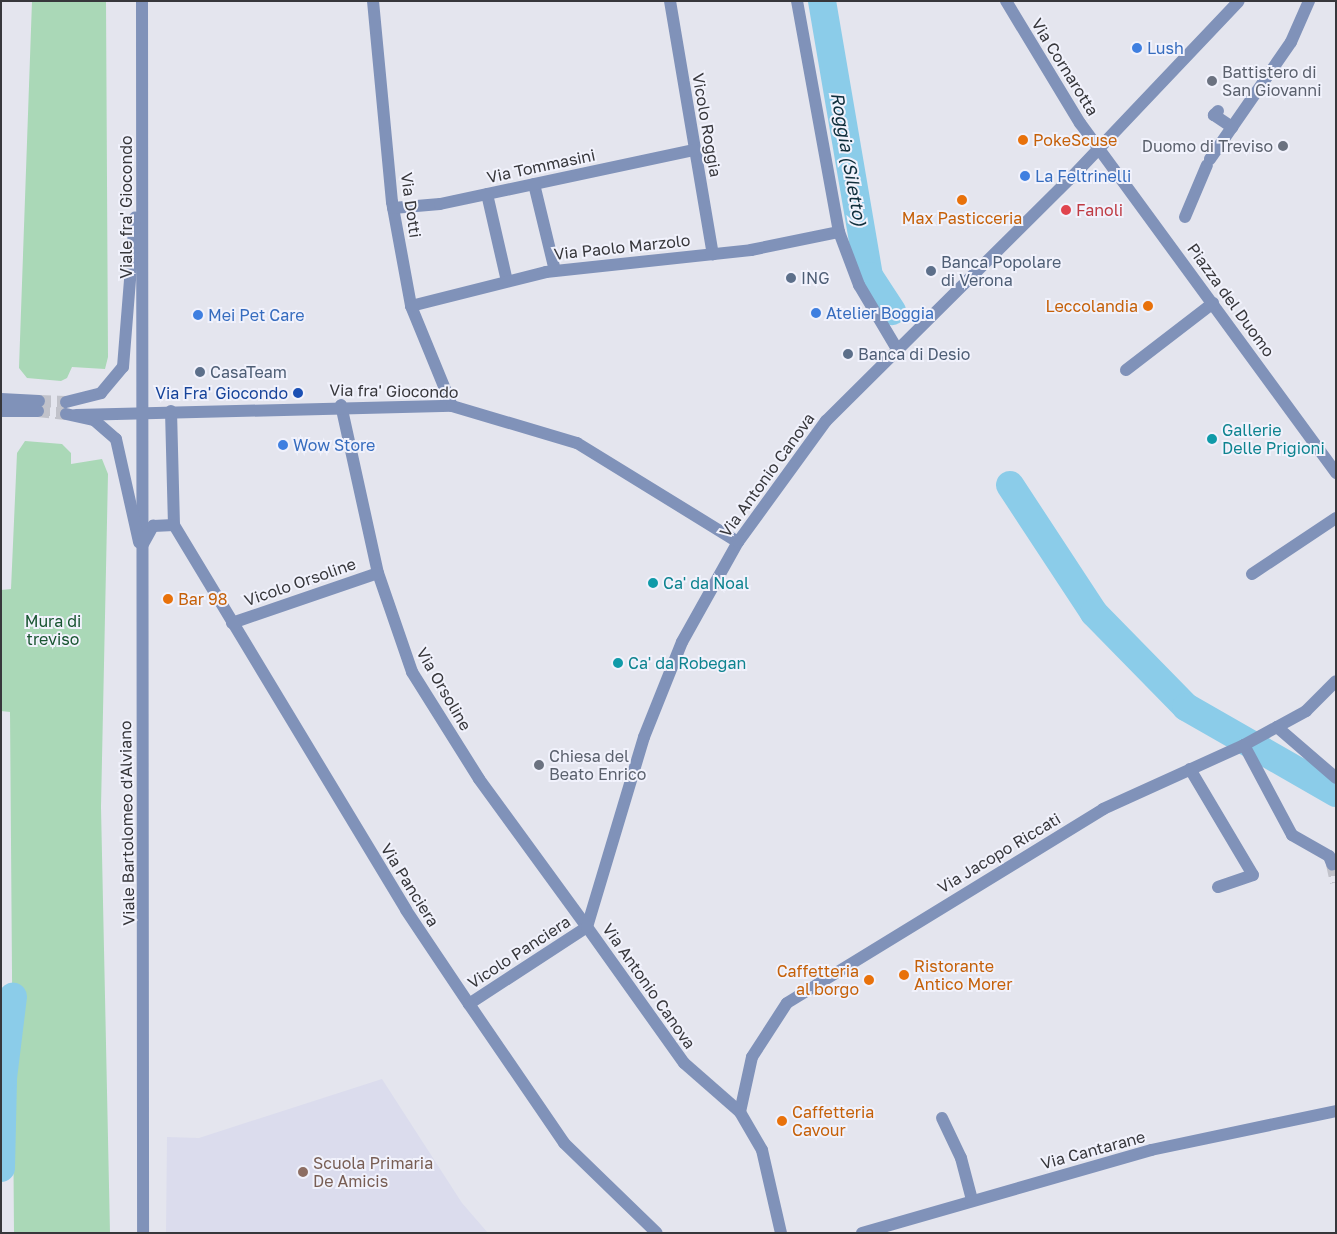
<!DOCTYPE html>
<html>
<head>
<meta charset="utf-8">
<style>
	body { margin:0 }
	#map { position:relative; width:1337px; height:1234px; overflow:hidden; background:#e4e5ee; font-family:"Golos Text",sans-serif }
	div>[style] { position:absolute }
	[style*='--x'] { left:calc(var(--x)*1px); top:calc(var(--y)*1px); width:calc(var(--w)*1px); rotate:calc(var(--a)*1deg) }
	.built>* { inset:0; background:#dbdced }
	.green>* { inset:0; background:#aad8b7 }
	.water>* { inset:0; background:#8bcce9 }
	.canal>* { height:28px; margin:-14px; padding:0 14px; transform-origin:14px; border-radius:14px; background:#8bcce9 }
	.minor-tunnel>* { height:12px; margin-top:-6px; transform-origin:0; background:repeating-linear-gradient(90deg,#c1c2ca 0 12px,transparent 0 18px) }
	.minor>* { height:12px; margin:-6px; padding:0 6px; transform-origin:6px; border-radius:6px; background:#8092b9 }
	.dots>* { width:14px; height:14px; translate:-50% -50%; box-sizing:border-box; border:2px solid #f1f2fc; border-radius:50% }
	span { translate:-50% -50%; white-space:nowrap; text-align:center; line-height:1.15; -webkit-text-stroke:4px #f1f2fc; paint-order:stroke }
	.shop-label { font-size:16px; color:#366cbe }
	.left { translate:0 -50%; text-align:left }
	.street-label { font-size:16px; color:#37373b }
	.worship-label { font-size:16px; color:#5b616d }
	.right { translate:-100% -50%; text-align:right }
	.food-label { font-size:16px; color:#c56008 }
	.health-label { font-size:16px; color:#be3a42 }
	.service-label { font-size:16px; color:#4e5e75 }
	.transit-label { font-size:16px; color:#164399 }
	.culture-label { font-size:16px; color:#0d838f }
	.park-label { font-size:16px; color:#185430 }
	.education-label { font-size:16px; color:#785e54 }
	.water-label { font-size:18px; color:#102f3c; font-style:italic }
	.frame { position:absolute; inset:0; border:2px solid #37373b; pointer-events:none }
</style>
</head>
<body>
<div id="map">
	<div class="built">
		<i style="clip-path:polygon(382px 1079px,462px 1203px,488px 1233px,166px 1233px,167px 1137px,199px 1138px)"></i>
	</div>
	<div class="green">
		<i style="clip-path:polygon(32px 1px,106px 1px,108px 357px,105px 369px,72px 367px,67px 378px,61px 381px,27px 378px,19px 368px)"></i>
		<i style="clip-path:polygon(25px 441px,62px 444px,71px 453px,71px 464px,102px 459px,108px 474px,101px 807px,110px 1233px,14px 1233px,10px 712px,1px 711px,1px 590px,11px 589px,17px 453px)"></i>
	</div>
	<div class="water">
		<i style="clip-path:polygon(7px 991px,6px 1037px,1px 1083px,1px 1006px)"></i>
	</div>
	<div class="canal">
		<i style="--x:822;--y:1;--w:279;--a:80.3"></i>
		<i style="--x:869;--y:276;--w:42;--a:56.7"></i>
		<i style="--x:1010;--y:485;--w:153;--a:56.7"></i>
		<i style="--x:1094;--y:613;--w:132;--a:45.6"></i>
		<i style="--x:1186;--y:707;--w:173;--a:29.8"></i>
		<i style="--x:1;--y:1168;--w:90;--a:-88.7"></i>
		<i style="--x:3;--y:1078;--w:82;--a:-83"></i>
	</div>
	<div class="minor-tunnel">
		<i style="--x:39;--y:401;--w:27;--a:2"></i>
		<i style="--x:38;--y:411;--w:28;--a:6"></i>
		<i style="--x:1332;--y:864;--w:19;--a:78"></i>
	</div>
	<div class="minor">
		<i style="--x:142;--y:1;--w:1232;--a:89.95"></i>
		<i style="--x:373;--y:1;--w:202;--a:84.6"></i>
		<i style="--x:392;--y:202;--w:106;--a:79.6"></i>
		<i style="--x:411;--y:306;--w:108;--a:67.7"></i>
		<i style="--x:670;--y:1;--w:257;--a:80.4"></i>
		<i style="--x:797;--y:1;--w:235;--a:79.7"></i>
		<i style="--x:839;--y:232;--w:57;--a:69.3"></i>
		<i style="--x:859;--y:285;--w:74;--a:59.3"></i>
		<i style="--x:1006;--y:1;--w:143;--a:58.8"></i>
		<i style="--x:1080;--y:123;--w:434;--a:53.8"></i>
		<i style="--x:1218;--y:111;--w:6;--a:135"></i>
		<i style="--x:1214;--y:115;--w:22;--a:34"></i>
		<i style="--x:1210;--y:159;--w:142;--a:-55.3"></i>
		<i style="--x:1291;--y:42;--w:45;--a:-66.3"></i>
		<i style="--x:534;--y:184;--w:89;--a:76.4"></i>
		<i style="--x:487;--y:194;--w:89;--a:77.1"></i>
		<i style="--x:393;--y:208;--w:47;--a:-4.9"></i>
		<i style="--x:440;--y:204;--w:260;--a:-12"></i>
		<i style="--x:1185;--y:217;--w:56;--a:-67.1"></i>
		<i style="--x:411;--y:306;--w:139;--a:-14.1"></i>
		<i style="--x:546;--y:272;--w:206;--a:-6.1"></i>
		<i style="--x:751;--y:250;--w:90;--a:-11.6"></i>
		<i style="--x:1126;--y:370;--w:110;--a:-37.6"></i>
		<i style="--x:1;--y:399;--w:38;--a:3"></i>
		<i style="--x:66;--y:402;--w:36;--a:-14"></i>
		<i style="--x:101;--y:393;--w:34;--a:-50"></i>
		<i style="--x:123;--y:367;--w:150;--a:-85.4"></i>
		<i style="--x:341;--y:405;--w:172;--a:77.6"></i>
		<i style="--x:378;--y:573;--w:105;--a:71"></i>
		<i style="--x:412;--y:672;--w:126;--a:57.9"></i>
		<i style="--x:479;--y:779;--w:183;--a:53.9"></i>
		<i style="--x:587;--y:927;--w:141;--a:146.9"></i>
		<i style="--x:1;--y:411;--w:37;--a:0"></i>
		<i style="--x:171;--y:411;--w:114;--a:88.5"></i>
		<i style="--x:66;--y:414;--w:29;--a:12"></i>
		<i style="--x:94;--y:420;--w:29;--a:41"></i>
		<i style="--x:116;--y:439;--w:106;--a:77.4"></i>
		<i style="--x:76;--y:415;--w:376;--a:-1.4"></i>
		<i style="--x:452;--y:406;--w:130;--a:16.5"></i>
		<i style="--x:577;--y:443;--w:189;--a:31.6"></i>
		<i style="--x:174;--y:525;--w:449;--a:58.9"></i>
		<i style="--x:406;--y:910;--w:113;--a:56.2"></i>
		<i style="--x:469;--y:1004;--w:168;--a:55.6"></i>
		<i style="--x:564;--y:1143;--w:129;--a:44.1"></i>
		<i style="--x:143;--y:544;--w:21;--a:-61"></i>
		<i style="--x:153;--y:526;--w:21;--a:-3"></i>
		<i style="--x:1252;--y:574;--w:101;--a:-33.7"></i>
		<i style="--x:232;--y:623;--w:154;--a:-18.9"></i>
		<i style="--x:1277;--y:727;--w:78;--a:40.8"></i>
		<i style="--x:1244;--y:745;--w:102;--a:61.9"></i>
		<i style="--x:1292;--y:835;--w:43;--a:29.6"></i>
		<i style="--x:1329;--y:856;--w:9;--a:69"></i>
		<i style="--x:1190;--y:769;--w:123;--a:59.3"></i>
		<i style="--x:1253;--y:875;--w:37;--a:161"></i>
		<i style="--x:740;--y:1112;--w:56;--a:-77.7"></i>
		<i style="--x:752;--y:1057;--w:64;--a:-57.1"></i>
		<i style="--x:787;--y:1003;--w:371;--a:-31.5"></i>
		<i style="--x:1103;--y:809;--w:155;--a:-24.4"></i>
		<i style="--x:1244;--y:745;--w:71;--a:-28.7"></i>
		<i style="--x:1306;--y:711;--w:42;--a:-45"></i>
		<i style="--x:942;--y:1118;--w:44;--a:64.6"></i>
		<i style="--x:961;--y:1158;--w:43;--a:75.3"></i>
		<i style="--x:781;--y:1233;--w:85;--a:-102.9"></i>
		<i style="--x:762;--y:1150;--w:44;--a:-120.1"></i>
		<i style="--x:740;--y:1112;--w:74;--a:-138.8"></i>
		<i style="--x:684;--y:1063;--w:167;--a:-125.5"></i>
		<i style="--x:587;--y:927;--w:198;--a:-73.3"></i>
		<i style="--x:644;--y:737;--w:102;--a:-68.2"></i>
		<i style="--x:682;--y:642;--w:115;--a:-60.8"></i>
		<i style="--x:738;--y:542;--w:150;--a:-54"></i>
		<i style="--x:826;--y:421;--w:344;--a:-44.8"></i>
		<i style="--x:1070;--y:179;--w:245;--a:-46.5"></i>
		<i style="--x:862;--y:1233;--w:301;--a:-16"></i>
		<i style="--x:1151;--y:1150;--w:189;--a:-11.9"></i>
	</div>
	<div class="dots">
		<i style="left:1137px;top:48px;background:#3f7fe0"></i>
		<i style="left:1212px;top:81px;background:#6b7280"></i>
		<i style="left:1023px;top:140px;background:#e8710a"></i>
		<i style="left:1283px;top:146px;background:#6b7280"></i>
		<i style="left:1025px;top:176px;background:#3f7fe0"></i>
		<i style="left:962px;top:200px;background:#e8710a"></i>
		<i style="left:1066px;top:210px;background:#e0444e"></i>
		<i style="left:931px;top:271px;background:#5c6f8a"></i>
		<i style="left:791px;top:278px;background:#5c6f8a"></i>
		<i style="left:1148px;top:306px;background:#e8710a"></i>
		<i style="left:816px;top:313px;background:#3f7fe0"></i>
		<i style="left:198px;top:315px;background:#3f7fe0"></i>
		<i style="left:848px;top:354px;background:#5c6f8a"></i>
		<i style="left:200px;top:372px;background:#5c6f8a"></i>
		<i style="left:298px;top:393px;background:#1a4fb4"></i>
		<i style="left:1212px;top:439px;background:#0f9aa8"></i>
		<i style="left:283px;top:445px;background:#3f7fe0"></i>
		<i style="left:653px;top:583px;background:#0f9aa8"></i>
		<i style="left:168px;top:599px;background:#e8710a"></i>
		<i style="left:618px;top:663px;background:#0f9aa8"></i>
		<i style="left:539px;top:765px;background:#6b7280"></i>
		<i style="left:904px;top:975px;background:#e8710a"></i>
		<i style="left:869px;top:980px;background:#e8710a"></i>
		<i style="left:782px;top:1121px;background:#e8710a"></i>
		<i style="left:303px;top:1172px;background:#8d6e63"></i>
	</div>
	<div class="shop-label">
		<span class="left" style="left:1147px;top:48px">Lush</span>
		<span class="left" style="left:1035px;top:176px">La Feltrinelli</span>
		<span class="left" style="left:826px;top:313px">Atelier Boggia</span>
		<span class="left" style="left:208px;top:315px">Mei Pet Care</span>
		<span class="left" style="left:293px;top:445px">Wow Store</span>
	</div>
	<div class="street-label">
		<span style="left:1065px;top:67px;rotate:58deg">Via Cornarotta</span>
		<span style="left:707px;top:125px;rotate:80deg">Vicolo Roggia</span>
		<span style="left:541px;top:166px;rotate:-12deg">Via Tommasini</span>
		<span style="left:411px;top:205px;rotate:82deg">Via Dotti</span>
		<span style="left:126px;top:207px;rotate:-90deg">Viale fra' Giocondo</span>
		<span style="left:622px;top:247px;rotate:-6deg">Via Paolo Marzolo</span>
		<span style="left:1231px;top:300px;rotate:54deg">Piazza del Duomo</span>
		<span style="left:394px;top:391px;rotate:1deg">Via fra' Giocondo</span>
		<span style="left:767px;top:475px;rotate:-54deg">Via Antonio Canova</span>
		<span style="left:300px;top:582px;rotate:-19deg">Vicolo Orsoline</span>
		<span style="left:444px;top:689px;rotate:60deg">Via Orsoline</span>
		<span style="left:127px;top:823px;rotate:-91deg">Viale Bartolomeo d'Alviano</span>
		<span style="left:999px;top:853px;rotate:-31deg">Via Jacopo Riccati</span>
		<span style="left:410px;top:885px;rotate:58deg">Via Panciera</span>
		<span style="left:519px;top:952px;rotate:-33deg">Vicolo Panciera</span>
		<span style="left:649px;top:986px;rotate:55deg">Via Antonio Canova</span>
		<span style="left:1093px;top:1150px;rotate:-15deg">Via Cantarane</span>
	</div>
	<div class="worship-label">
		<span class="left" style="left:1222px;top:81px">Battistero di<br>San Giovanni</span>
		<span class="right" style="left:1273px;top:146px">Duomo di Treviso</span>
		<span class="left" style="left:549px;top:765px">Chiesa del<br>Beato Enrico</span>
	</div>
	<div class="food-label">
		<span class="left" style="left:1033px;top:140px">PokeScuse</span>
		<span style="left:962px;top:218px">Max Pasticceria</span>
		<span class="right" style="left:1138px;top:306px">Leccolandia</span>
		<span class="left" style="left:178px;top:599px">Bar 98</span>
		<span class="left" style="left:914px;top:975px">Ristorante<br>Antico Morer</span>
		<span class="right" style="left:859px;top:980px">Caffetteria<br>al borgo</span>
		<span class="left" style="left:792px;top:1121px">Caffetteria<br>Cavour</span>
	</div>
	<div class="health-label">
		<span class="left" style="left:1076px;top:210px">Fanoli</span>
	</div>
	<div class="service-label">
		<span class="left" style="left:941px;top:271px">Banca Popolare<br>di Verona</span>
		<span class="left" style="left:801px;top:278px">ING</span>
		<span class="left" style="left:858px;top:354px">Banca di Desio</span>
		<span class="left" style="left:210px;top:372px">CasaTeam</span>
	</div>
	<div class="transit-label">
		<span class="right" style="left:288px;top:393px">Via Fra' Giocondo</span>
	</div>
	<div class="culture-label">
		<span class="left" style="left:1222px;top:439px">Gallerie<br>Delle Prigioni</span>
		<span class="left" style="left:663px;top:583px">Ca' da Noal</span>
		<span class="left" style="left:628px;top:663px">Ca' da Robegan</span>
	</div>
	<div class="park-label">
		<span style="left:53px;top:630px">Mura di<br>treviso</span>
	</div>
	<div class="education-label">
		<span class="left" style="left:313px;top:1172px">Scuola Primaria<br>De Amicis</span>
	</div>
	<div class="water-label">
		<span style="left:849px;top:159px;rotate:80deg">Roggia (Siletto)</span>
	</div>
	<div class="frame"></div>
</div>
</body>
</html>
